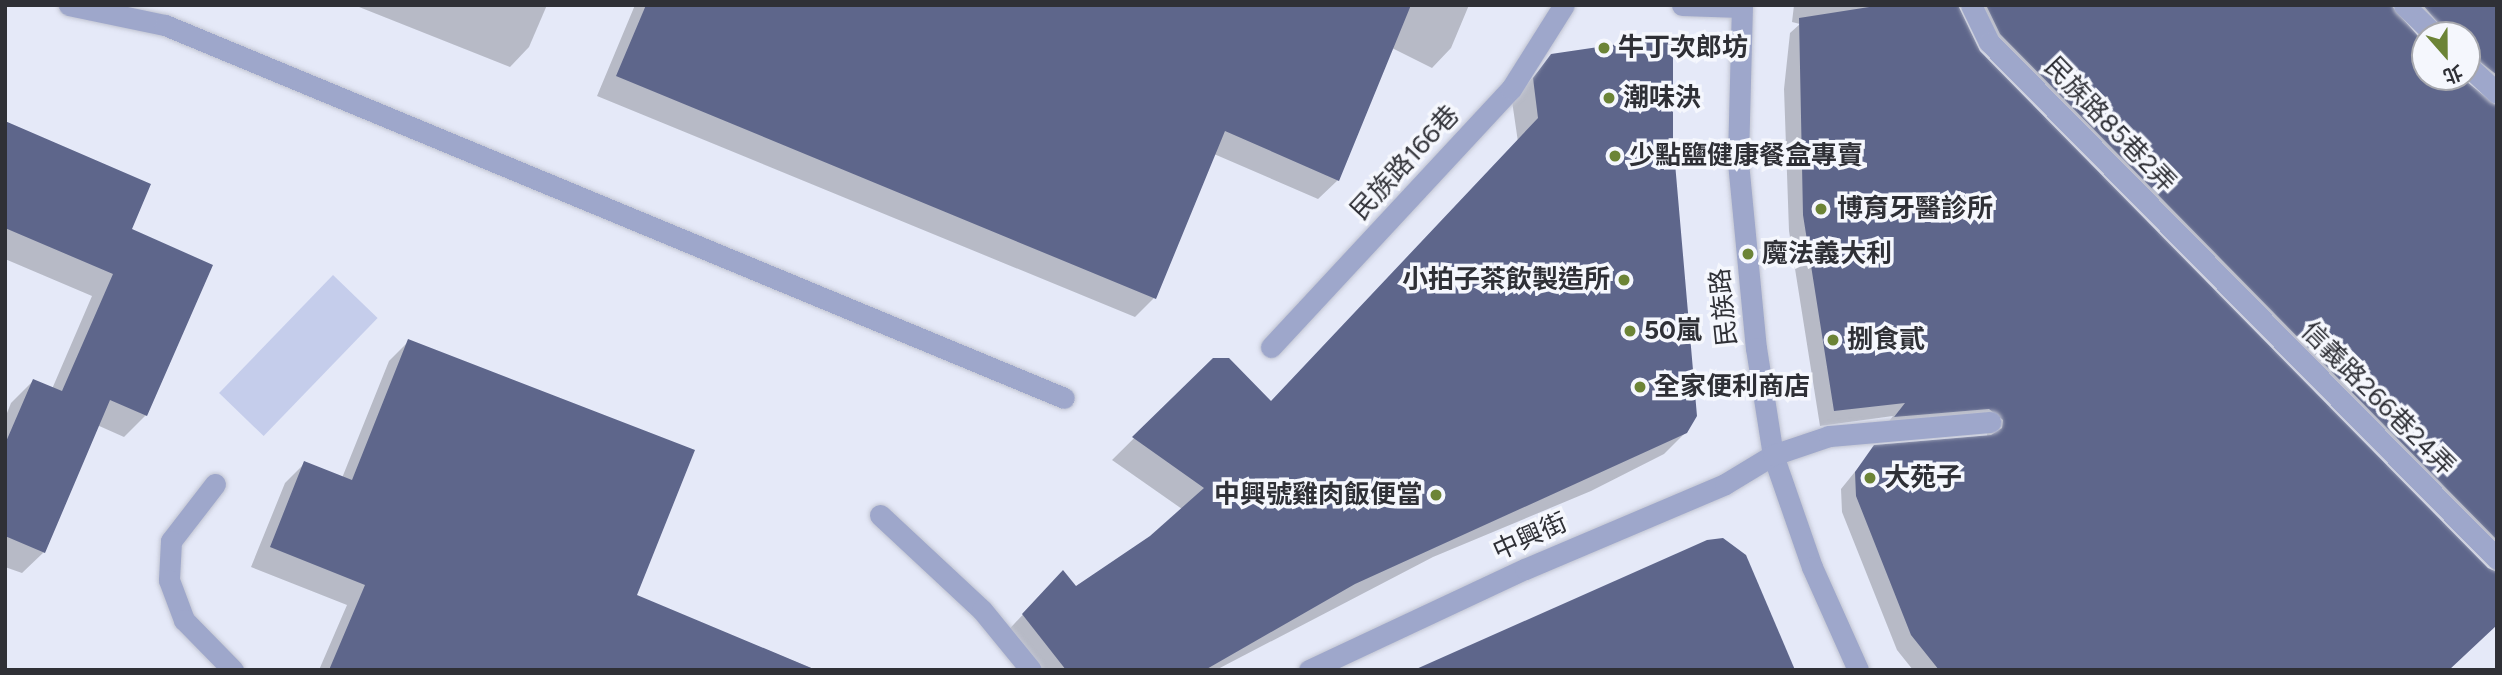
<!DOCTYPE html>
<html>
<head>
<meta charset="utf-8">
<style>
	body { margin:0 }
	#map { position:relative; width:2502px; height:675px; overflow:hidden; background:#e5e9f8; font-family:Figtree,"Noto Sans TC",sans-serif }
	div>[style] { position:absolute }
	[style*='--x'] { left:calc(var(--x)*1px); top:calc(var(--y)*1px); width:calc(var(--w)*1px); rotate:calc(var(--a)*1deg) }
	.green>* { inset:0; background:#c5cdeb; transform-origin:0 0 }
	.shadow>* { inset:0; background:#0003 }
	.building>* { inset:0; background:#5e668b }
	.roads { filter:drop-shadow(0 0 2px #c1c4d1) drop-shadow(0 0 2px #c1c4d1) }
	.minor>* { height:21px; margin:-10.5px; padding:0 10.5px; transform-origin:10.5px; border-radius:10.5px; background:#9ea7cb }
	.dots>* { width:19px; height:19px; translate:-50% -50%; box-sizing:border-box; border:4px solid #f5f7fd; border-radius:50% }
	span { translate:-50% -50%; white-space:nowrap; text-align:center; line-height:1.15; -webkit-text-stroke:7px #f5f7fd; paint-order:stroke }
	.poi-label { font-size:26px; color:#2f3036; font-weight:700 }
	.left { translate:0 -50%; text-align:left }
	.right { translate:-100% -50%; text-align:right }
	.street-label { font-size:26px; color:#2f3036 }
	.frame { position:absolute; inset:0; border:7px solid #2f3036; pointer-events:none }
	.north { position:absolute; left:2411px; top:21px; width:70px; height:70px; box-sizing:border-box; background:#f5f7fd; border:2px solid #a6a7ad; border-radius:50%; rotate:159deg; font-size:19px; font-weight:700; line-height:28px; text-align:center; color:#2f3036 }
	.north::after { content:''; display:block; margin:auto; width:24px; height:32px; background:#6c8436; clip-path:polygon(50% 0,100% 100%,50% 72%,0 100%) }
</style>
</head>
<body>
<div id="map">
	<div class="green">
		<i style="left:333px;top:275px;width:62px;height:164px;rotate:44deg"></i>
	</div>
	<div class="shadow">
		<i style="clip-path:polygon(354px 5px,547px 5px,529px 47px,510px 67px)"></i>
		<i style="clip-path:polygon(635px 5px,1469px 5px,1451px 48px,1432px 68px,1392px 48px,1338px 180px,1318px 199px,1214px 154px,1154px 298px,1135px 317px,597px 96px)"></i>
		<i style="clip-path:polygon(evenodd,1794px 5px,2497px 5px,2497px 622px,2173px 670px,1913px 670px,1897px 650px,1842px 512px,1841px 489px,1875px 447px,1987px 437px,1987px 430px,1882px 431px,1893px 416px,1820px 426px,1789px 231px,1784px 89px,1790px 33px,1800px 24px,1792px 22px,1794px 5px,1958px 7px,1964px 9px,2493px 570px,2487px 570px,1978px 52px,1958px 7px,1794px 5px,2393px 8px,2425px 35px,2467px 35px,2467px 76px,2495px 105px,2458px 77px,2425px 77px,2425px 46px,2393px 8px)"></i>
		<i style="clip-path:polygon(1552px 56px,1671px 140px,1686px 432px,1664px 454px,1591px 491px,1433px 557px,1216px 670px,1028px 670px,1002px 637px,1042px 594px,1075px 588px,1151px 537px,1182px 509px,1112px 460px,1213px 360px,1271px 403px,1518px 142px,1512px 101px)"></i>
		<i style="clip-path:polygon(5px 123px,130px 230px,146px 415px,124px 437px,97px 425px,44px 552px,22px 573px,5px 567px,5px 418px,11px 403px,33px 381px,52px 389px,92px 296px,5px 259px)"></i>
		<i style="clip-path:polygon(409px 341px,635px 596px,816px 670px,319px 670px,347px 605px,251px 567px,285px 483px,305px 463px,342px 478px,389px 361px)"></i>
	</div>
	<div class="building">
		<i style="clip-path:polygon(646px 5px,1411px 5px,1339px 181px,1225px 131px,1156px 299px,616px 76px)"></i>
		<i style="clip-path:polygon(1882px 5px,1958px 5px,1980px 51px,2488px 568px,2497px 572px,2497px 625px,2449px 670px,1939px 670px,1911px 635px,1856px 496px,1855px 472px,1874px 445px,1991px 435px,2002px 428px,2003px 420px,1989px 409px,1894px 417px,1905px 403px,1834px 411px,1803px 215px,1799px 18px)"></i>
		<i style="clip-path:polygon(1986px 5px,2391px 5px,2425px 44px,2425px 77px,2461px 77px,2497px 106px,2497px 540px,2000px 34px)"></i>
		<i style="clip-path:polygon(2423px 5px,2497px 5px,2497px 75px,2467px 52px,2467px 35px,2448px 35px)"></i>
		<i style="clip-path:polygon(1673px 36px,1673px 140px,1697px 416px,1687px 433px,1355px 584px,1205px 670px,1066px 670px,1022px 614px,1063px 570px,1076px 586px,1150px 536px,1204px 488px,1132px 437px,1213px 358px,1229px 358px,1271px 401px,1538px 118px,1533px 78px,1551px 54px)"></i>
		<i style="clip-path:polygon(5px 121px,151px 184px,132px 229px,213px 265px,147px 416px,110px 400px,45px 553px,5px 536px,5px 444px,33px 379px,62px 391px,113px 274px,5px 228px)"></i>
		<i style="clip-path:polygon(408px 339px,695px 450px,637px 595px,816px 670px,329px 670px,365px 585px,270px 547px,304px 461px,352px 480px)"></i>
		<i style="clip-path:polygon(1723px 538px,1746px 555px,1795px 670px,1414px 670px,1707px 540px)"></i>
	</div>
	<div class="roads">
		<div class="minor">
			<i style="--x:69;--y:5;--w:98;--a:11.8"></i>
			<i style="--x:165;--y:25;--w:973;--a:22.53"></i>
			<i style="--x:1682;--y:5;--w:59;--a:1.9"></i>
			<i style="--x:1742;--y:5;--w:157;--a:91.5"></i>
			<i style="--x:1738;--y:162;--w:187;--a:84.5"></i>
			<i style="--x:1756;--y:348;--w:108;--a:81"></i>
			<i style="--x:1773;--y:455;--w:119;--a:70.8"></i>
			<i style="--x:1812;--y:567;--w:113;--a:65.9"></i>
			<i style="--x:1971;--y:5;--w:41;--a:64.1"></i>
			<i style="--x:1989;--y:42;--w:725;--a:45.5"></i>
			<i style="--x:2404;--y:5;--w:43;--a:44.1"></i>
			<i style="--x:2467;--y:65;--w:41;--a:43"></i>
			<i style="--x:1271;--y:347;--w:352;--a:-47.1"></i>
			<i style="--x:1511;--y:89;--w:99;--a:-57.8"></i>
			<i style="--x:215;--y:484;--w:72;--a:127.7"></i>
			<i style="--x:171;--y:541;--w:39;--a:93"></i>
			<i style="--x:169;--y:580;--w:43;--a:69.4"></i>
			<i style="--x:184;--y:620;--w:70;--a:45.6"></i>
			<i style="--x:880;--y:515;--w:139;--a:43"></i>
			<i style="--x:982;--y:610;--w:77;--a:50.8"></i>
			<i style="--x:1309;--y:670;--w:238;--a:-25.1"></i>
			<i style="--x:1525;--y:569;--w:217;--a:-23"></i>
			<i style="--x:1725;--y:484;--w:56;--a:-31.1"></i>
			<i style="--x:1773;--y:455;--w:59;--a:-18.7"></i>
			<i style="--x:1829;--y:436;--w:162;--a:-5"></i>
		</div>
	</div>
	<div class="dots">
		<i style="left:1604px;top:48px;background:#6c8436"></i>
		<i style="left:1609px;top:98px;background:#6c8436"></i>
		<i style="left:1615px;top:156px;background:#6c8436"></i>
		<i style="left:1821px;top:209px;background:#6c8436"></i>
		<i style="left:1748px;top:254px;background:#6c8436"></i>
		<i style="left:1624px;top:280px;background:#6c8436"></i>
		<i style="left:1630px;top:331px;background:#6c8436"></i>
		<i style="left:1833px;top:340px;background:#6c8436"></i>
		<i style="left:1640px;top:387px;background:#6c8436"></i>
		<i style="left:1870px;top:478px;background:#6c8436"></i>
		<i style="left:1436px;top:495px;background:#6c8436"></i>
	</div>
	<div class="poi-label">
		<span class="left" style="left:1618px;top:48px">牛丁次郎坊</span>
		<span class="left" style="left:1623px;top:98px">潮味決</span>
		<span class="left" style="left:1629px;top:156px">少點鹽健康餐盒專賣</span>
		<span class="left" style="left:1837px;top:209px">博育牙醫診所</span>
		<span class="left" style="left:1762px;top:254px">魔法義大利</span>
		<span class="right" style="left:1610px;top:280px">小拍子茶飲製造所</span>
		<span class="left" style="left:1644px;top:331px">50嵐</span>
		<span class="left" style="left:1847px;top:340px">捌食貳</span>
		<span class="left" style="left:1654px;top:387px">全家便利商店</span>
		<span class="left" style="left:1884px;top:478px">大苑子</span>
		<span class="right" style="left:1422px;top:495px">中興號雞肉飯便當</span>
	</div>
	<div class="street-label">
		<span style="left:2110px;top:125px;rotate:46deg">民族路85巷2弄</span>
		<span style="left:1405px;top:163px;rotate:-47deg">民族路166巷</span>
		<span style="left:1724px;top:307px;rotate:-96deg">民族路</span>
		<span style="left:2378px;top:399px;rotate:45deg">信義路266巷24弄</span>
		<span style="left:1530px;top:537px;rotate:-24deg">中興街</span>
	</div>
	<div class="frame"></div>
	<div class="north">北</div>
</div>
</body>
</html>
